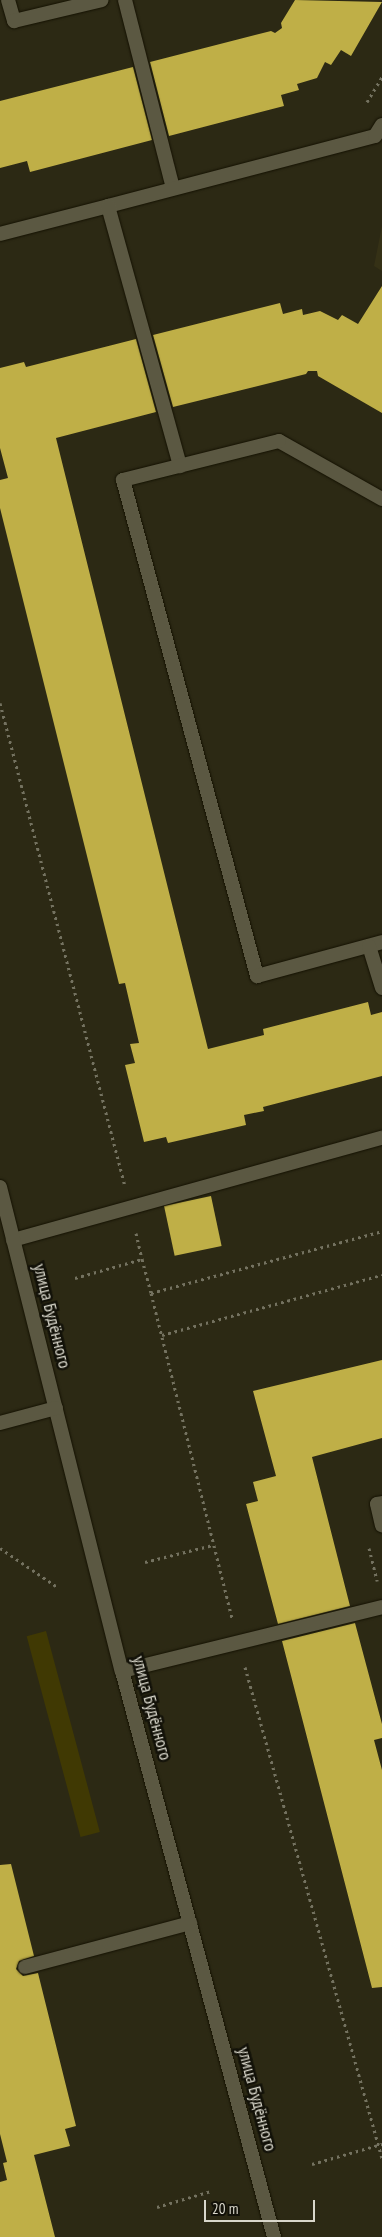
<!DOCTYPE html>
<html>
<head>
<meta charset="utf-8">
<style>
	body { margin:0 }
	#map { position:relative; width:382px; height:2237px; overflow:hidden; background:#2c2914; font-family:"PT Sans Narrow",sans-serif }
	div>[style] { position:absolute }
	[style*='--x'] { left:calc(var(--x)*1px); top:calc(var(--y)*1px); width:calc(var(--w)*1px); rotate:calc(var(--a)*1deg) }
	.built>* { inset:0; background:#353116 }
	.green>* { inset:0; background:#403903; transform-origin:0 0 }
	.building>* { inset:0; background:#bfaf47; transform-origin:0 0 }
	.path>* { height:3px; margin-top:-1.5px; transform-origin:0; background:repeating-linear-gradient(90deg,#747260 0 2.5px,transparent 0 6.5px) }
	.roads { filter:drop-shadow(0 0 1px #141101) drop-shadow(0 0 1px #141101) }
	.service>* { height:14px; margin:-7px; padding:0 7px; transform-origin:7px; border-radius:7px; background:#5b5842 }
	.tertiary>* { height:14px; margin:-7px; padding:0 7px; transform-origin:7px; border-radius:7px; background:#5b5842 }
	span { translate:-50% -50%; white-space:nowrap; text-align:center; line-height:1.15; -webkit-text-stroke:5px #121108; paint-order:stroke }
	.street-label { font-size:18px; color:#d9d7cb }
	.scale { position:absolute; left:204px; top:2200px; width:111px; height:22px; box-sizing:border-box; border:2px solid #d9d7cb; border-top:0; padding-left:6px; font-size:15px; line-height:18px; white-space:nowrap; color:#d9d7cb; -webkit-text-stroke:4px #121108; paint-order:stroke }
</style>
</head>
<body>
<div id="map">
	<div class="built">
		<i style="clip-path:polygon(382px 226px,382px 271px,374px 266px)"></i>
	</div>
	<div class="green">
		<i style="left:46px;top:1631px;width:208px;height:20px;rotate:75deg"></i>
	</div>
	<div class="building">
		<i style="clip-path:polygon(295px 0,382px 2px,351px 56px,341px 50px,331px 65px,325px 62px,317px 78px,297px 84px,299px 90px,281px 95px,284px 106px,169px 136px,150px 62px,271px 31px,275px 33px,282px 28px,281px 23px)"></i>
		<i style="clip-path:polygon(133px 67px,152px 140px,30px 172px,27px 161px,0 168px,0 101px)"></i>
		<i style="clip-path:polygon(382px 286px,382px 413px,318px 376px,317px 371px,308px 371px,306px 374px,173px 407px,153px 335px,280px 303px,283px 314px,302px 309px,303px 315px,320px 311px,338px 320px,342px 315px,358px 324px)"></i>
		<i style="clip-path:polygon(136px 339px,156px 412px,56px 438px,208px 1049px,264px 1035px,263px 1029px,368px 1002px,371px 1015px,382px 1012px,382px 1076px,263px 1107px,264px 1111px,244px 1115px,246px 1125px,168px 1143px,166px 1137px,144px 1142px,125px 1065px,135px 1063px,130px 1044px,139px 1043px,125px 983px,119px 984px,0 508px,0 480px,8px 478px,0 448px,0 368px,24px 362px,26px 367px)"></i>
		<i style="left:211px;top:1196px;width:51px;height:48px;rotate:78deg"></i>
		<i style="clip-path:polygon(382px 1360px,382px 1438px,312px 1457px,350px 1606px,278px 1624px,246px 1504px,258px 1501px,253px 1482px,276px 1476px,253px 1391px)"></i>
		<i style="clip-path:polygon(355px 1623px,382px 1724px,382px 1738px,374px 1740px,382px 1770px,382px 1987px,372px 1988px,282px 1641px)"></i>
		<i style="clip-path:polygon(11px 1864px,34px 1956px,19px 1961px,16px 1969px,23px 1976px,38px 1973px,76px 2126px,65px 2129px,70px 2146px,34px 2155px,55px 2237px,0 2237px,0 2182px,7px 2180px,3px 2163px,7px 2162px,0 2134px,0 1865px)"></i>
	</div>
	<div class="path">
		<i style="--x:367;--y:102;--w:29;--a:-59"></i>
		<i style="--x:0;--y:703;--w:497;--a:75.5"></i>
		<i style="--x:136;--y:1233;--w:27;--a:77"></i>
		<i style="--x:75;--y:1278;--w:70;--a:-15.8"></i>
		<i style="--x:142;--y:1259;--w:35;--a:75"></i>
		<i style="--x:151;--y:1293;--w:239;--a:-15"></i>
		<i style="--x:151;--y:1293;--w:335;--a:76"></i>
		<i style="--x:162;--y:1335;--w:228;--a:-15.3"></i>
		<i style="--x:0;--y:1548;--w:68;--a:34.2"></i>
		<i style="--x:369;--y:1548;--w:34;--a:76"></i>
		<i style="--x:145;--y:1562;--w:70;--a:-14"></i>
		<i style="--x:245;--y:1667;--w:510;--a:74.41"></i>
		<i style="--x:312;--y:2164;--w:73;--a:-15.9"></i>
		<i style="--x:157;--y:2207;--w:56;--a:-16.5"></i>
	</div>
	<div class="roads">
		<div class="service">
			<i style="--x:8;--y:0;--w:22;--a:74"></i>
			<i style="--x:14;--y:21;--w:90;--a:-13.4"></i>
			<i style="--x:125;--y:0;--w:194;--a:75.7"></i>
			<i style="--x:108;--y:206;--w:276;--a:-14.7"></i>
			<i style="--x:375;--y:136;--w:13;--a:-58"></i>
			<i style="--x:0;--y:234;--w:112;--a:-14.5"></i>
			<i style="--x:108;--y:206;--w:270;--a:74.5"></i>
			<i style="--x:382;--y:499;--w:118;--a:-150.6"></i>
			<i style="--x:279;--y:441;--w:161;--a:166"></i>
			<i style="--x:123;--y:480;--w:514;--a:74.88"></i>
			<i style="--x:257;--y:976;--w:130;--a:-15.2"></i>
			<i style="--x:369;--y:946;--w:44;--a:72.8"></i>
			<i style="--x:13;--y:1240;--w:383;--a:-15.5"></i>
			<i style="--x:382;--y:1503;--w:5;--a:169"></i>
			<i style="--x:377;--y:1504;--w:22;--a:77"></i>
			<i style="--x:122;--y:1671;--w:268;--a:-13.8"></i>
			<i style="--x:25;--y:1967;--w:171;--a:-14.9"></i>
		</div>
		<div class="tertiary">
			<i style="--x:0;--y:1187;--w:499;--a:75.9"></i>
			<i style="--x:122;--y:1671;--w:586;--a:74.97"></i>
			<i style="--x:0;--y:1423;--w:58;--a:-15"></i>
		</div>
	</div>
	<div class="street-label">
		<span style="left:52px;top:1316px;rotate:76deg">улица Будённого</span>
		<span style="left:152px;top:1708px;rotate:75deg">улица Будённого</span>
		<span style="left:257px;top:2099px;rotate:75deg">улица Будённого</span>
	</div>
	<div class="scale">20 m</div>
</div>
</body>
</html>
